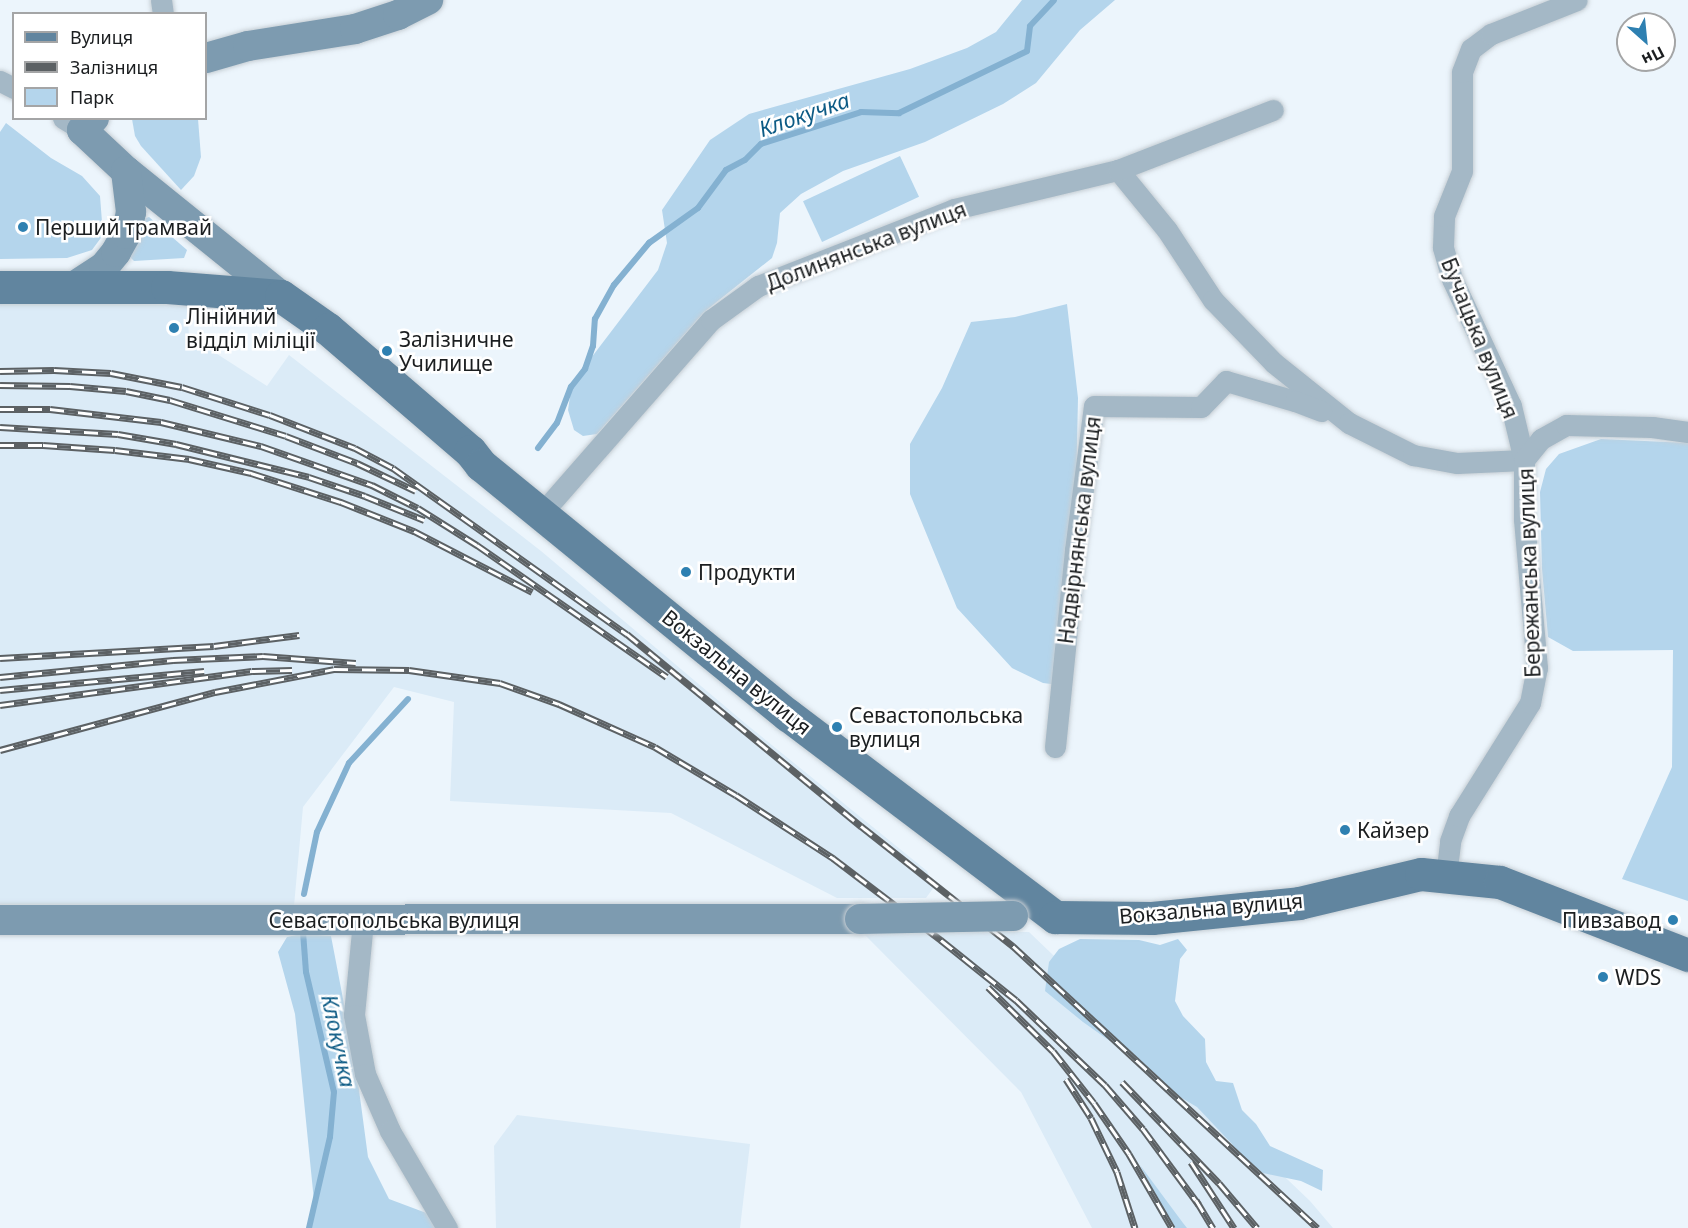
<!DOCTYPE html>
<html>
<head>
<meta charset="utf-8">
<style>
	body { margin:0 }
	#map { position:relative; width:1688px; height:1228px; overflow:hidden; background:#ecf5fc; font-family:"Noto Sans",sans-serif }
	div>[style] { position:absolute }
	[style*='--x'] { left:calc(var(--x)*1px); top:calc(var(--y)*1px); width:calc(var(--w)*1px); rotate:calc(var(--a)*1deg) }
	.built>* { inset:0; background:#dbebf7 }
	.green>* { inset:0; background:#b4d5ec; transform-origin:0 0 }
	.stream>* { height:6px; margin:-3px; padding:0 3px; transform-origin:3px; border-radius:3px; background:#84b1d1 }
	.roads { filter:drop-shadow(0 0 2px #c6ced4) drop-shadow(0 0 2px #c6ced4) }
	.street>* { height:21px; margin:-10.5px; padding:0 10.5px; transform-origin:10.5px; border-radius:10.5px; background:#a4b8c6 }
	.secondary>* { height:30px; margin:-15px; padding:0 15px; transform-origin:15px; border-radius:15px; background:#7d9bb0 }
	.primary>* { height:33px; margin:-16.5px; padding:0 16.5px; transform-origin:16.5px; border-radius:16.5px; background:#61859f }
	.rail>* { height:7px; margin-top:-3.5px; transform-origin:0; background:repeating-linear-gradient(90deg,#fff 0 14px,#5c6164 0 28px); box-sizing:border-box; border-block:2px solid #5c6164 }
	.bridges { filter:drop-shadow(0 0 2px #c6ced4) drop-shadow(0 0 2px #c6ced4) }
	.secondary-bridge>* { height:30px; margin:-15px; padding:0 15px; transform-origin:15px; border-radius:15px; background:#7d9bb0 }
	.dots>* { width:16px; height:16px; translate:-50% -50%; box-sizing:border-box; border:3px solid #fff; border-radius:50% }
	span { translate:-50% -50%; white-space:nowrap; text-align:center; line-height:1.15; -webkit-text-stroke:5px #fff; paint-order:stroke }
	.poi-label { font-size:21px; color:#1b1e20 }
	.left { translate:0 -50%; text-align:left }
	.right { translate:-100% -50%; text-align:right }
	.street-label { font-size:21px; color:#1b1e20 }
	.water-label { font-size:22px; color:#0d5b85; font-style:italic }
	.legend { position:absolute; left:12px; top:12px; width:195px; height:108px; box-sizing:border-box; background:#fff; border:2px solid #a4a5a6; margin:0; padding:8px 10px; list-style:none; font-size:18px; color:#1b1e20 }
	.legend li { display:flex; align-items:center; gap:12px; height:30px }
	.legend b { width:30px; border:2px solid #a4a5a6 }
	.north { position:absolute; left:1616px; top:12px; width:60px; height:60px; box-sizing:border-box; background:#fff; border:2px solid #a4a5a6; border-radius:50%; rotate:153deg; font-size:16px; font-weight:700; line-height:24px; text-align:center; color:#1b1e20 }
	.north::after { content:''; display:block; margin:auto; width:21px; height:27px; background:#2e80b1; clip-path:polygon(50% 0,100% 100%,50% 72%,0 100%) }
</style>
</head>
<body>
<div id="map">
	<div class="built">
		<i style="clip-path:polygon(0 303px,187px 305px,189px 336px,267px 386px,289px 355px,541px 551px,746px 724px,927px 871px,934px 887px,926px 898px,837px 898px,671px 813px,450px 801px,454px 702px,394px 687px,303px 807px,294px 906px,0 904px)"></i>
		<i style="clip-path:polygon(861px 931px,1029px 932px,1310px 1201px,1333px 1228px,1092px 1228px,1021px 1092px)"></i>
		<i style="clip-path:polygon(517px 1115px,750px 1144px,740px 1228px,496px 1228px,494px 1146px)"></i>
	</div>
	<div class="green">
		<i style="clip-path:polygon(1022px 0,1115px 0,1080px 30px,1036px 83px,1003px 104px,925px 142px,843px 171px,801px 194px,780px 213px,777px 243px,772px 258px,704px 312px,597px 434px,583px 436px,574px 430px,568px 410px,572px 383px,658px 270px,667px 243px,662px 210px,710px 140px,749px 114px,910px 69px,967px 48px,996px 32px)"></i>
		<i style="clip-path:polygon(132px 119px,198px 119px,201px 157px,194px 176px,181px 190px,141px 146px,135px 136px)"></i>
		<i style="clip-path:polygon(6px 123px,51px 158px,82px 176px,100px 196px,103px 235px,92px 250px,67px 258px,0 259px,0 132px)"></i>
		<i style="left:900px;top:156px;width:45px;height:107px;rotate:65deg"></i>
		<i style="clip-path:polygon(149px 217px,187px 250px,184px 258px,134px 261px,127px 254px,140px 220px)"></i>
		<i style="clip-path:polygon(1067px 304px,1078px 398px,1076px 491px,1059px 685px,1043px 683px,1012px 668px,957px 608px,910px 494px,910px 444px,942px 388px,971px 322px,1015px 317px)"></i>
		<i style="clip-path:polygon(1601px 439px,1688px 443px,1688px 901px,1622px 879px,1672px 767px,1673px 650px,1573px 651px,1548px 637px,1542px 569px,1540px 492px,1546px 469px,1559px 454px)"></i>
		<i style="clip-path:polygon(301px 934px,331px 936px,344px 1004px,349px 1015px,368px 1157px,389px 1199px,437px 1217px,440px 1228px,309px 1228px,314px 1201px,299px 1051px,295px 1014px,278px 952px,287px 937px)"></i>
		<i style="clip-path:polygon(1080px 939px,1139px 940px,1160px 945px,1178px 939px,1187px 950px,1180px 959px,1175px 1001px,1183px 1016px,1205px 1039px,1206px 1062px,1216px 1081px,1233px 1083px,1242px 1110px,1256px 1124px,1270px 1146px,1323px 1170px,1322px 1191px,1301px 1181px,1263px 1173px,1239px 1157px,1232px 1144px,1197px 1107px,1175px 1094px,1148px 1068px,1083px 1022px,1045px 991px,1049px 962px,1059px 949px)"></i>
		<i style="clip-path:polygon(1140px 1165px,1183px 1223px,1187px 1228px,1173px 1228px)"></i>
	</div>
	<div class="stream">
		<i style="--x:538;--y:448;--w:31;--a:-53"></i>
		<i style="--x:557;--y:423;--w:39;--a:-69"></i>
		<i style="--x:571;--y:387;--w:23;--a:-52"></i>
		<i style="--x:585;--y:369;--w:24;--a:-71"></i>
		<i style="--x:593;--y:346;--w:27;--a:-86"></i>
		<i style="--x:595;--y:319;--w:39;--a:-61"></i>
		<i style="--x:614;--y:285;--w:55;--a:-50.2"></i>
		<i style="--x:649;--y:243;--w:60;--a:-35.5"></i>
		<i style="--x:698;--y:208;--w:47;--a:-53.6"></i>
		<i style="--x:726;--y:170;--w:21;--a:-28"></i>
		<i style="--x:745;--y:160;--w:23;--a:-45"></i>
		<i style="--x:761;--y:144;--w:105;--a:-17.7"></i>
		<i style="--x:861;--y:112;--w:38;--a:2"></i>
		<i style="--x:899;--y:113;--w:142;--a:-25.8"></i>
		<i style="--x:1027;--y:51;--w:25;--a:-83"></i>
		<i style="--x:1030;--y:26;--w:35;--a:-47"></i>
		<i style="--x:304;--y:894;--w:63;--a:-78.2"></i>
		<i style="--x:317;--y:832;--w:76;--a:-65.1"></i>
		<i style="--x:349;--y:763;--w:87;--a:-47.3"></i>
		<i style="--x:303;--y:932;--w:40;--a:85.7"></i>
		<i style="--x:306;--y:972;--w:123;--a:76.9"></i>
		<i style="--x:334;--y:1092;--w:45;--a:95.1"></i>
		<i style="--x:330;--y:1137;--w:93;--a:103"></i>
	</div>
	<div class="roads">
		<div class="street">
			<i style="--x:161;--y:0;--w:14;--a:82"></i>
			<i style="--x:0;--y:81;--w:16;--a:27"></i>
			<i style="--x:63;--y:118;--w:22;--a:32"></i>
			<i style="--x:1118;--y:170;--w:77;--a:50.8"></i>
			<i style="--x:1167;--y:230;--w:84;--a:56.7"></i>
			<i style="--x:1213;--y:300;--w:88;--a:45.9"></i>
			<i style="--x:1274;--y:363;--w:96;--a:38.7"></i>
			<i style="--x:1349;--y:423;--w:72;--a:26.6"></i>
			<i style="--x:1413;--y:455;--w:45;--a:10.3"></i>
			<i style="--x:1457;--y:463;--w:67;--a:-2.6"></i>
			<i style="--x:1524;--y:460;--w:56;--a:-103.5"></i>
			<i style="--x:1511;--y:406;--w:140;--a:-114.9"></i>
			<i style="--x:1452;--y:279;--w:33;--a:-106"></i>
			<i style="--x:1443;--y:247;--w:31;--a:-88"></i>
			<i style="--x:1444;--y:216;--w:48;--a:-68.2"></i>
			<i style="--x:1462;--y:171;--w:99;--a:-90"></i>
			<i style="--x:1462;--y:72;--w:25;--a:-69"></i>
			<i style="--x:1471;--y:49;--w:25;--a:-37"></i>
			<i style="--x:1491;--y:34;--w:92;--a:-21.6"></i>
			<i style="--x:541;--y:514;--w:258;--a:-48.8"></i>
			<i style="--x:711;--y:320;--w:58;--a:-35.9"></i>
			<i style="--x:758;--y:286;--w:211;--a:-21.4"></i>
			<i style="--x:954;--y:209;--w:169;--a:-13.4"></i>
			<i style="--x:1118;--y:170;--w:166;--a:-21.2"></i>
			<i style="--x:1055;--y:747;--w:198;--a:-84.2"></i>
			<i style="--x:1075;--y:550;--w:145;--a:-82.5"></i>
			<i style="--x:1094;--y:406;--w:107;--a:0.5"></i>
			<i style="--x:1201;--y:407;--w:36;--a:-46"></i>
			<i style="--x:1226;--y:381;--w:72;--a:16.2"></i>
			<i style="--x:1295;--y:401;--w:28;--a:21"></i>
			<i style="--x:1446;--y:876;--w:35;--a:-83"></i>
			<i style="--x:1450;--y:841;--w:27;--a:-70"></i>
			<i style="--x:1459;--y:816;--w:133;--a:-57.9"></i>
			<i style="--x:1530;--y:703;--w:36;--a:-79"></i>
			<i style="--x:1537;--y:668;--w:150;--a:-95"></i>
			<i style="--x:1524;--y:519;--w:59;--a:-90"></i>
			<i style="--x:1524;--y:460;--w:27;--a:-51"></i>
			<i style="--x:1541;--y:439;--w:29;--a:-29"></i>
			<i style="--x:1566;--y:425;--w:86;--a:1.3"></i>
			<i style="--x:1652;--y:427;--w:36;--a:8"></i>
			<i style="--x:363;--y:921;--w:94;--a:95.5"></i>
			<i style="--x:354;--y:1015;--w:60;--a:79.4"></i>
			<i style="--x:365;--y:1074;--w:62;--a:66.3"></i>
			<i style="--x:390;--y:1131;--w:113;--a:59.6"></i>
		</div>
		<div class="secondary">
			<i style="--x:206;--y:58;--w:44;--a:-15.9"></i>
			<i style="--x:248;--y:46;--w:108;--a:-9"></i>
			<i style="--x:355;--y:29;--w:45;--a:-18"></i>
			<i style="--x:398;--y:15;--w:34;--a:-27"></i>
			<i style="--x:94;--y:118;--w:17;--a:135"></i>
			<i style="--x:82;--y:130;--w:60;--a:43"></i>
			<i style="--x:126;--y:171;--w:199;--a:38.9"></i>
			<i style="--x:73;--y:287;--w:37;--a:-33"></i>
			<i style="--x:104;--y:267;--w:19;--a:-51"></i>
			<i style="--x:116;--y:252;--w:21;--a:-61"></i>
			<i style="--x:126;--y:234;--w:23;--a:-77"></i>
			<i style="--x:131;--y:212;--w:41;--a:-97"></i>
			<i style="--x:0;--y:920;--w:860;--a:-0.07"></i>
		</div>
		<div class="primary">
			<i style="--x:0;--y:287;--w:167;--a:0"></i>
			<i style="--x:167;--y:287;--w:114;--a:4.5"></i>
			<i style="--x:281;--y:296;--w:57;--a:35.1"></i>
			<i style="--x:328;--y:329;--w:187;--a:40.7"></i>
			<i style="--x:470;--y:451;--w:18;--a:52"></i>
			<i style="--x:481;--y:465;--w:396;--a:39.2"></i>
			<i style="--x:788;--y:715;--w:335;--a:37.1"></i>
			<i style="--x:1055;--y:917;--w:97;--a:0.6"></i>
			<i style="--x:1152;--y:918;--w:148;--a:-5.8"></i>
			<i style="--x:1299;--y:903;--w:125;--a:-13.4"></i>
			<i style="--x:1421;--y:874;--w:79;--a:5.8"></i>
			<i style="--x:1500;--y:882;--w:202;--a:21.2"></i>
		</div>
	</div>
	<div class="rail">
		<i style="--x:0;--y:371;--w:54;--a:-1.1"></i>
		<i style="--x:54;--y:370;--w:57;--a:3"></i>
		<i style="--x:111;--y:373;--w:72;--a:11.2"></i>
		<i style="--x:182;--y:387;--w:92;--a:17.7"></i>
		<i style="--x:270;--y:415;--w:91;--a:21.2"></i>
		<i style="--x:355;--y:448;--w:43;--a:27.8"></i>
		<i style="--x:393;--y:468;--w:287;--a:35.4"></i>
		<i style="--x:627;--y:634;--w:303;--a:39.4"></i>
		<i style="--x:861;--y:826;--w:194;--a:38.3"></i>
		<i style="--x:1013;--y:946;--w:415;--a:42.8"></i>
		<i style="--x:0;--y:385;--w:70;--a:0.8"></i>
		<i style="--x:70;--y:386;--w:56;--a:5.1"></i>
		<i style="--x:126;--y:391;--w:45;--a:11.6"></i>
		<i style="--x:170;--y:400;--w:121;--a:17.2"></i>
		<i style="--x:286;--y:436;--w:76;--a:20.8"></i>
		<i style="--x:357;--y:463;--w:65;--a:25.4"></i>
		<i style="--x:0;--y:409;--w:50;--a:0"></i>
		<i style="--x:50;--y:409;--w:112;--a:6.7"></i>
		<i style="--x:161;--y:422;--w:103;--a:13.5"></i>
		<i style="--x:261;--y:446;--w:118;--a:19.4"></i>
		<i style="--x:372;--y:485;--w:51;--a:26.6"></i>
		<i style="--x:418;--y:508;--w:70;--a:32.1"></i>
		<i style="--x:477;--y:545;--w:231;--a:34.8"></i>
		<i style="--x:0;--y:427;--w:118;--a:3.4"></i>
		<i style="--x:118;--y:434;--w:59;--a:9.8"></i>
		<i style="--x:176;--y:444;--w:137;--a:13.9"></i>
		<i style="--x:309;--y:477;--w:59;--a:18.7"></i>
		<i style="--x:365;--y:496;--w:64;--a:22.1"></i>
		<i style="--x:0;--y:445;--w:43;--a:0"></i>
		<i style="--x:43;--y:445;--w:72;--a:4"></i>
		<i style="--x:115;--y:450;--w:75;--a:6.9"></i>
		<i style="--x:189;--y:459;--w:64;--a:12.7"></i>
		<i style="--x:251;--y:473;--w:95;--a:17.9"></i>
		<i style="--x:341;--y:502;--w:79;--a:21.7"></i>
		<i style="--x:414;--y:531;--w:133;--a:27.3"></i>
		<i style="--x:0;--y:658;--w:214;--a:-3.2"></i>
		<i style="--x:214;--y:646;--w:86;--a:-7.4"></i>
		<i style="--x:0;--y:677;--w:174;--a:-5.6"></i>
		<i style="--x:173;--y:660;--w:90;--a:-2.5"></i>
		<i style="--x:263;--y:656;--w:93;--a:4.3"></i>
		<i style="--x:0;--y:690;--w:205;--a:-5.3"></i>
		<i style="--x:0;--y:705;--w:254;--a:-7.7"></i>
		<i style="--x:252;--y:671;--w:40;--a:-1.4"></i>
		<i style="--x:0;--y:750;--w:223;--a:-15.1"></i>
		<i style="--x:215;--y:692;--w:121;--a:-10.9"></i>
		<i style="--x:334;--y:669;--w:75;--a:0.8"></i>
		<i style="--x:409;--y:670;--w:92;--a:8.1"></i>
		<i style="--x:500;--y:683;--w:63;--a:19.6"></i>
		<i style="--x:559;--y:704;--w:105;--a:24.1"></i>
		<i style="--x:655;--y:747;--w:94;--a:30.7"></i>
		<i style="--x:736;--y:795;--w:116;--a:33"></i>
		<i style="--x:833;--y:858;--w:136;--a:37.2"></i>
		<i style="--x:941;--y:940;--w:96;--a:38.7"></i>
		<i style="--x:1016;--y:1000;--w:123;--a:43.7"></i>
		<i style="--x:1105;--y:1085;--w:58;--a:49.2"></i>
		<i style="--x:1143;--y:1129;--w:94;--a:53.6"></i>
		<i style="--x:988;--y:987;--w:91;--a:44.6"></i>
		<i style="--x:1053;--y:1051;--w:66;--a:51.7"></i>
		<i style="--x:1094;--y:1103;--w:62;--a:55.5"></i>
		<i style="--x:1129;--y:1154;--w:86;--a:59.8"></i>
		<i style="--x:1066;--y:1079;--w:46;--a:57.3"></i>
		<i style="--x:1091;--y:1118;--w:60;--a:64.3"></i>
		<i style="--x:1117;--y:1172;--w:59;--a:72.2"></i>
		<i style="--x:1122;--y:1082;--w:140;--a:46.2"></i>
		<i style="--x:1219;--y:1183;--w:59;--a:49.8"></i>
		<i style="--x:1191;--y:1162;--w:79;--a:56.9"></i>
		<i style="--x:1196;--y:1200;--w:33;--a:59"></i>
	</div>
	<div class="bridges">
		<div class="secondary-bridge">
			<i style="--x:860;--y:919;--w:153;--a:-1.1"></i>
		</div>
	</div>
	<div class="dots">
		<i style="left:23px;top:227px;background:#2e80b1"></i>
		<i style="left:174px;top:328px;background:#2e80b1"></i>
		<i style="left:387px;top:351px;background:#2e80b1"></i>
		<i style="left:686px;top:572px;background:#2e80b1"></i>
		<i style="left:837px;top:727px;background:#2e80b1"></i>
		<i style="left:1345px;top:830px;background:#2e80b1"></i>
		<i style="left:1673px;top:920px;background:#2e80b1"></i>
		<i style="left:1603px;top:977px;background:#2e80b1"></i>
	</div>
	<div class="poi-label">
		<span class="left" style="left:35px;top:227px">Перший трамвай</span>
		<span class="left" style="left:186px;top:328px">Лінійний<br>відділ міліції</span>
		<span class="left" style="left:399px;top:351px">Залізничне<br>Училище</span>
		<span class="left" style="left:698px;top:572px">Продукти</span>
		<span class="left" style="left:849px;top:727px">Севастопольська<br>вулиця</span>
		<span class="left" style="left:1357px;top:830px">Кайзер</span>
		<span class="right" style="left:1661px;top:920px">Пивзавод</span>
		<span class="left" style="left:1615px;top:977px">WDS</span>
	</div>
	<div class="street-label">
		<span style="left:866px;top:246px;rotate:-21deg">Долинянська вулиця</span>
		<span style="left:1480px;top:338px;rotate:68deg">Бучацька вулиця</span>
		<span style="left:1079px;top:530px;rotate:-83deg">Надвірнянська вулиця</span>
		<span style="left:1529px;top:573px;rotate:-92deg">Бережанська вулиця</span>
		<span style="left:737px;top:672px;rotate:39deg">Вокзальна вулиця</span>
		<span style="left:1211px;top:908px;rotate:-5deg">Вокзальна вулиця</span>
		<span style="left:394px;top:920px">Севастопольська вулиця</span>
	</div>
	<div class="water-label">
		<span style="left:804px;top:114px;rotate:-19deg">Клокучка</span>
		<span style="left:339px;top:1041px;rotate:78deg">Клокучка</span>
	</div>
	<ul class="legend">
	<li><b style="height:8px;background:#61859f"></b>Вулиця</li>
	<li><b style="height:8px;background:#5c6164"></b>Залізниця</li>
	<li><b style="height:16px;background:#b4d5ec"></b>Парк</li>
	</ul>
	<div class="north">Пн</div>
</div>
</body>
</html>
